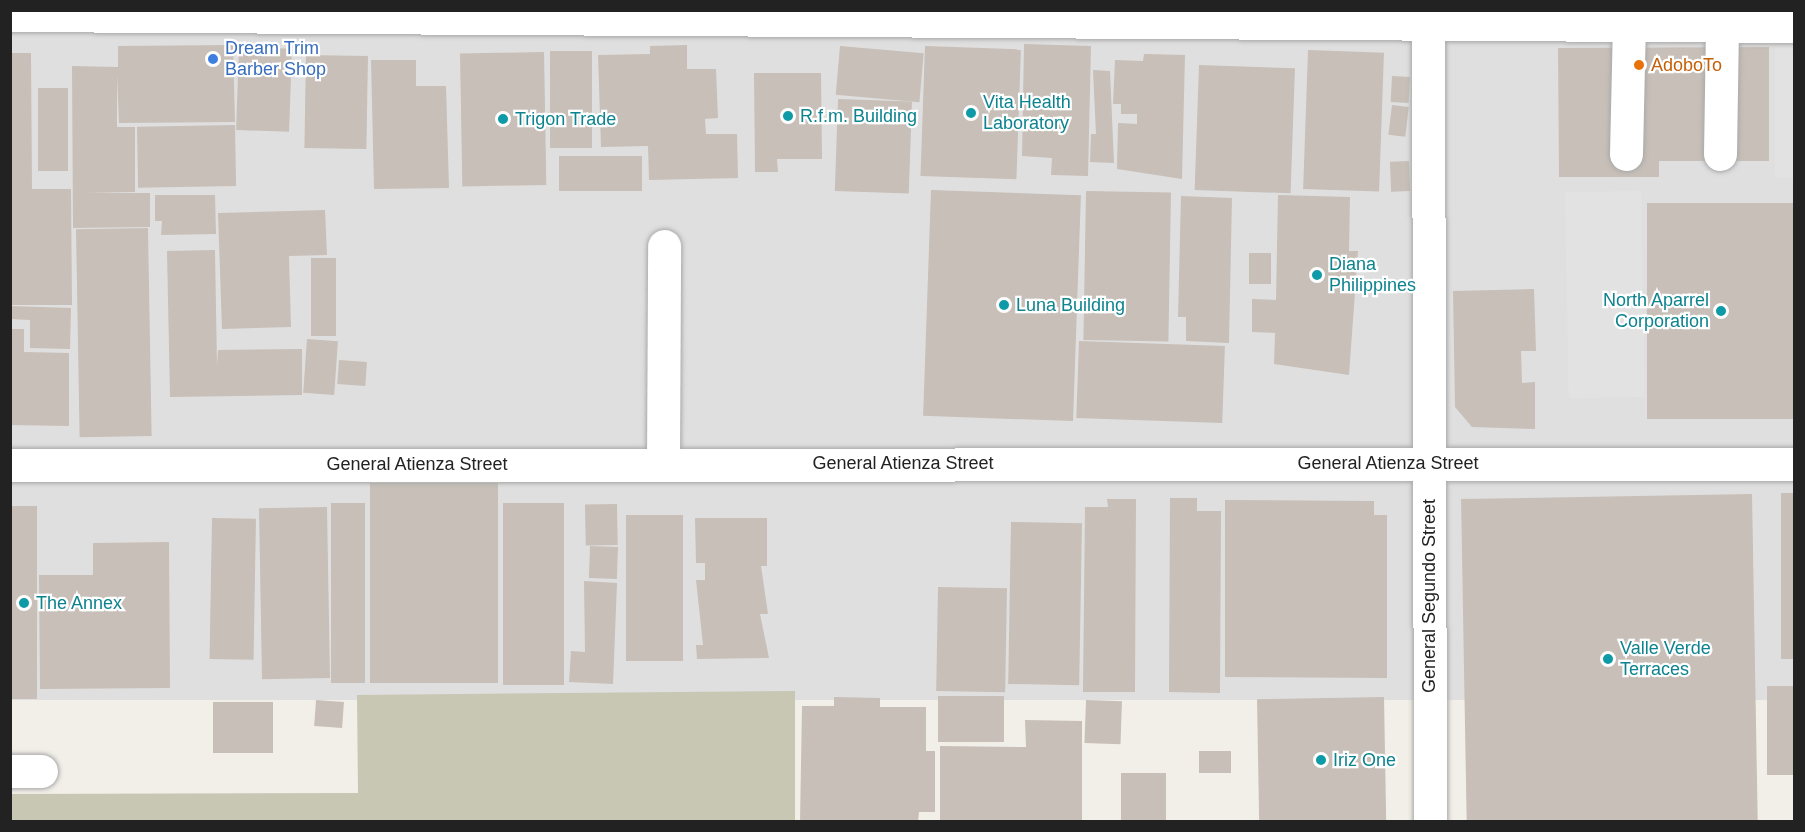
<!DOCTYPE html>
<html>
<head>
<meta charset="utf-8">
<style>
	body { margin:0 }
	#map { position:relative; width:1805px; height:832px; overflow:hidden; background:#f2efe9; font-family:Arial,sans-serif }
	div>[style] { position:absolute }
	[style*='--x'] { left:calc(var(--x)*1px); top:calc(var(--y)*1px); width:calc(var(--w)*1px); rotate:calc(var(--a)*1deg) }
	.residential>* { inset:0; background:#e0dfdf; transform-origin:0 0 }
	.construction>* { inset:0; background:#c7c7b4 }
	.parking>* { inset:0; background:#e2e2e2; transform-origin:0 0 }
	.building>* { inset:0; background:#c7bfb8; transform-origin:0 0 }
	.roads { filter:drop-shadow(0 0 2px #a9a9a9) drop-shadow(0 0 2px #a9a9a9) }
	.minor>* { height:33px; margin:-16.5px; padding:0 16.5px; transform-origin:16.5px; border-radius:16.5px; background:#fff }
	.dots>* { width:16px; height:16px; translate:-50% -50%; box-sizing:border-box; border:3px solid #fff; border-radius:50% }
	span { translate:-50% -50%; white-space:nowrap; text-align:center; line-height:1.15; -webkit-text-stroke:4.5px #fff; paint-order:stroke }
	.shop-label { font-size:18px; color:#366cbe }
	.left { translate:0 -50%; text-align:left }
	.food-label { font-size:18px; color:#c56008 }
	.culture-label { font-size:18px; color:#0d838f }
	.right { translate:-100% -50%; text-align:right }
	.street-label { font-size:18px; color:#222 }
	.frame { position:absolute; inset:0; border:12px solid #222; pointer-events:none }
</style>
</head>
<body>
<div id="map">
	<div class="residential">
		<i style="left:10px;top:11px;width:1784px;height:689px"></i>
	</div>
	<div class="construction">
		<i style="clip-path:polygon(795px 691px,795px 821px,11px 821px,11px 794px,358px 793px,357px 695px)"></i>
	</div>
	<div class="parking">
		<i style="left:1775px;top:48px;width:19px;height:130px"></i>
		<i style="left:1641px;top:191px;width:206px;height:76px;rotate:89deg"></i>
	</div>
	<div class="building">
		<i style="clip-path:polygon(1024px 44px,1091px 46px,1088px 176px,1051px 175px,1052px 158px,1022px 156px)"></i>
		<i style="clip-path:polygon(233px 45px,235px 122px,119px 123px,117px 74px,117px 127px,135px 127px,135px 192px,84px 193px,150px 193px,150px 227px,73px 228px,72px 66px,118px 67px,118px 46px)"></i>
		<i style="clip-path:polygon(687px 45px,687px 69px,716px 69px,718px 118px,705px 119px,706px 134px,737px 134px,738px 178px,649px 180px,648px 146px,601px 147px,598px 55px,650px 54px,650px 46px)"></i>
		<i style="left:840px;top:46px;width:84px;height:49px;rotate:5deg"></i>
		<i style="left:925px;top:46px;width:96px;height:130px;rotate:2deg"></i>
		<i style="left:239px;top:47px;width:53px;height:83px;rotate:2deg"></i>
		<i style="clip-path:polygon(1769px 47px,1769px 161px,1659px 161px,1659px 177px,1559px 177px,1558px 48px)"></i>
		<i style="left:1308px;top:50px;width:76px;height:139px;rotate:2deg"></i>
		<i style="left:550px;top:51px;width:42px;height:97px"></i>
		<i style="left:544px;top:52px;width:133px;height:84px;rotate:89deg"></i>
		<i style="clip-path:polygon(10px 53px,31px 53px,32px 189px,71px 189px,72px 305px,10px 305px)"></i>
		<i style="clip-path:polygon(1144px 54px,1185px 55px,1182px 179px,1117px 169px,1118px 123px,1137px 124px,1137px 114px,1121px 114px,1121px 104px,1113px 104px,1115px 60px,1143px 61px)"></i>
		<i style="left:306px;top:55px;width:62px;height:93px;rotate:1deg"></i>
		<i style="clip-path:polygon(371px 60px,416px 60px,416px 86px,446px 86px,449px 188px,374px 189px)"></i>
		<i style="left:1199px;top:65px;width:96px;height:125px;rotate:2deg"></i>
		<i style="clip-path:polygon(1093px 70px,1110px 71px,1114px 163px,1090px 162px,1091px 134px,1096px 134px)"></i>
		<i style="clip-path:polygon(754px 73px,821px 73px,822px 159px,777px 159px,778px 172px,755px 172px)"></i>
		<i style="left:1392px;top:76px;width:18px;height:26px;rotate:3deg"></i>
		<i style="left:38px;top:88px;width:30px;height:83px"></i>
		<i style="left:838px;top:99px;width:74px;height:92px;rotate:2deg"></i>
		<i style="left:1392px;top:105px;width:17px;height:30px;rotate:7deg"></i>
		<i style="left:235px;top:125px;width:61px;height:98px;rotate:89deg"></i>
		<i style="left:559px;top:156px;width:83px;height:35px"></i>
		<i style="left:1409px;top:161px;width:30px;height:19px;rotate:88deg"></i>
		<i style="left:931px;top:190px;width:150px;height:226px;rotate:2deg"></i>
		<i style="left:1086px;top:191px;width:85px;height:149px;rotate:1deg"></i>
		<i style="clip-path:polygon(155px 195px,215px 195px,216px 234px,161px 235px,162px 221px,155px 221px)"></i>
		<i style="clip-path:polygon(1278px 195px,1350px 197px,1349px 251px,1358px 251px,1349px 375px,1274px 364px,1275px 333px,1252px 332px,1252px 299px,1276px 300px)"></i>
		<i style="clip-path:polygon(1181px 196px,1232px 198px,1229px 343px,1186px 341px,1186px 317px,1178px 317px)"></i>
		<i style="left:1647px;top:203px;width:147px;height:216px"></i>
		<i style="clip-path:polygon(325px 210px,327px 255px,289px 256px,291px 327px,222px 329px,218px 213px)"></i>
		<i style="left:148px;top:228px;width:208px;height:72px;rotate:89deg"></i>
		<i style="clip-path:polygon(215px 250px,217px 366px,218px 350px,302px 349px,302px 395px,170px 397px,167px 251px)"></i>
		<i style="left:1249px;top:253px;width:22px;height:31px"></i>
		<i style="left:311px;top:258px;width:25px;height:78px"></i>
		<i style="clip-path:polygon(1534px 289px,1536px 351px,1521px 351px,1522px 383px,1535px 382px,1535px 429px,1472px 427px,1455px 407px,1453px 291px)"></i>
		<i style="clip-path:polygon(10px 306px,71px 308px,70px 349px,30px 348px,30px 320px,10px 319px)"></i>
		<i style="clip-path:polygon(10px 329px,24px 329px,24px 352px,69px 353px,69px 426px,10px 425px)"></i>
		<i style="left:307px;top:339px;width:31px;height:54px;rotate:4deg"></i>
		<i style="left:1079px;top:341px;width:146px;height:77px;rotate:2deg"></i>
		<i style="left:339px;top:360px;width:28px;height:24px;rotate:4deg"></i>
		<i style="left:370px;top:483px;width:128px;height:200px"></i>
		<i style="left:1781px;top:493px;width:13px;height:166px"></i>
		<i style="left:1752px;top:494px;width:328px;height:291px;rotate:89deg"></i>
		<i style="clip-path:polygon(1170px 498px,1197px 498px,1197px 511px,1221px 511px,1220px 693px,1169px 692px)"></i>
		<i style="clip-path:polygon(1107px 499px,1136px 499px,1135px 692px,1083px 692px,1085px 507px,1108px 507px)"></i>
		<i style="clip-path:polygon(1225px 500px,1374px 501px,1374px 515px,1387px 515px,1387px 678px,1225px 677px)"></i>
		<i style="left:331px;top:503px;width:34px;height:180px"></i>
		<i style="left:503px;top:503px;width:61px;height:182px"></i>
		<i style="left:617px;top:504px;width:41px;height:32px;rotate:89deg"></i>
		<i style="left:10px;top:506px;width:27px;height:193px"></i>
		<i style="left:327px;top:507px;width:171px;height:68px;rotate:89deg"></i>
		<i style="left:626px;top:515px;width:57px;height:146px"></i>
		<i style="left:212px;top:518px;width:44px;height:141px;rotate:1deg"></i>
		<i style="clip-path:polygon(695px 518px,767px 518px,767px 566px,761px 566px,768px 614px,760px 614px,769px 658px,697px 659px,696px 645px,703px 645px,696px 580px,705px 580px,705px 563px,696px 563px)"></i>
		<i style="left:1011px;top:522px;width:71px;height:162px;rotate:1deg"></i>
		<i style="clip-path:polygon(169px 542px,170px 688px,40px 689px,39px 575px,93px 575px,93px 543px)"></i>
		<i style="left:590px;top:546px;width:28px;height:32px;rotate:2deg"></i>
		<i style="clip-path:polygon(584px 581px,617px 583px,613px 684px,569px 682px,571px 651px,585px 652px)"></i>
		<i style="left:938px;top:587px;width:69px;height:104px;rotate:1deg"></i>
		<i style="left:1767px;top:686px;width:27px;height:89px"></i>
		<i style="left:938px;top:696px;width:66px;height:46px"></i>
		<i style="clip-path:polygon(834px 697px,880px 698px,880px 707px,926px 707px,926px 751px,935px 751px,935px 812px,919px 812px,918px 822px,800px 822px,802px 706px,834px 706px)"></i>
		<i style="left:1384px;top:697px;width:125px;height:127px;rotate:89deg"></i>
		<i style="left:316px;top:700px;width:28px;height:26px;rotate:4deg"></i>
		<i style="left:1086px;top:700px;width:36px;height:43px;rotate:2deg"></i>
		<i style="left:213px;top:702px;width:60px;height:51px"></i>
		<i style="clip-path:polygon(1025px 720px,1082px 721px,1082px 822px,940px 822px,940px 746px,1026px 747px)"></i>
		<i style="left:1199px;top:751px;width:32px;height:22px"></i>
		<i style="left:1121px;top:773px;width:45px;height:49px"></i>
	</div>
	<div class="roads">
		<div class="minor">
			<i style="--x:1428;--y:10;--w:812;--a:89.86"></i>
			<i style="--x:10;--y:15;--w:1784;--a:0.35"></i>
			<i style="--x:1626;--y:154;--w:129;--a:-88.7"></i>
			<i style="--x:1720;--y:154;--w:129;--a:-89.1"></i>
			<i style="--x:663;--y:464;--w:218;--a:-89.7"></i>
			<i style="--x:10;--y:465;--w:1784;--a:-0.03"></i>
			<i style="--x:10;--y:771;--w:31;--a:0"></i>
		</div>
	</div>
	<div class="dots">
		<i style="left:213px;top:59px;background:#3f7fe0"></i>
		<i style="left:1639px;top:65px;background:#e8710a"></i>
		<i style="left:971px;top:113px;background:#0f9aa8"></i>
		<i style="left:788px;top:116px;background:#0f9aa8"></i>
		<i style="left:503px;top:119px;background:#0f9aa8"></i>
		<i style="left:1317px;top:275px;background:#0f9aa8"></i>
		<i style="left:1004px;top:305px;background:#0f9aa8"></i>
		<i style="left:1721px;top:311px;background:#0f9aa8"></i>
		<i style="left:24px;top:603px;background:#0f9aa8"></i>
		<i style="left:1608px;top:659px;background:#0f9aa8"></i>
		<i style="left:1321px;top:760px;background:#0f9aa8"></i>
	</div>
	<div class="shop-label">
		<span class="left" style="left:225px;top:59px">Dream Trim<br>Barber Shop</span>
	</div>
	<div class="food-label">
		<span class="left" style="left:1651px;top:65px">AdoboTo</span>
	</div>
	<div class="culture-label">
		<span class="left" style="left:983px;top:113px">Vita Health<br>Laboratory</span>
		<span class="left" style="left:800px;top:116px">R.f.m. Building</span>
		<span class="left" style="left:515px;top:119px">Trigon Trade</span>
		<span class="left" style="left:1329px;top:275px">Diana<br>Philippines</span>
		<span class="right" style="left:1709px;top:311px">North Aparrel<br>Corporation</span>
		<span class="left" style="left:1016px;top:305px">Luna Building</span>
		<span class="left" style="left:36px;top:603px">The Annex</span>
		<span class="left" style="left:1620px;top:659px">Valle Verde<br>Terraces</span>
		<span class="left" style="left:1333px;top:760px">Iriz One</span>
	</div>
	<div class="street-label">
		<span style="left:903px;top:463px">General Atienza Street</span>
		<span style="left:1388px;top:463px">General Atienza Street</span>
		<span style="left:417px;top:464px">General Atienza Street</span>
		<span style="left:1429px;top:596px;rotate:-90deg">General Segundo Street</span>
	</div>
	<div class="frame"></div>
</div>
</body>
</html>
